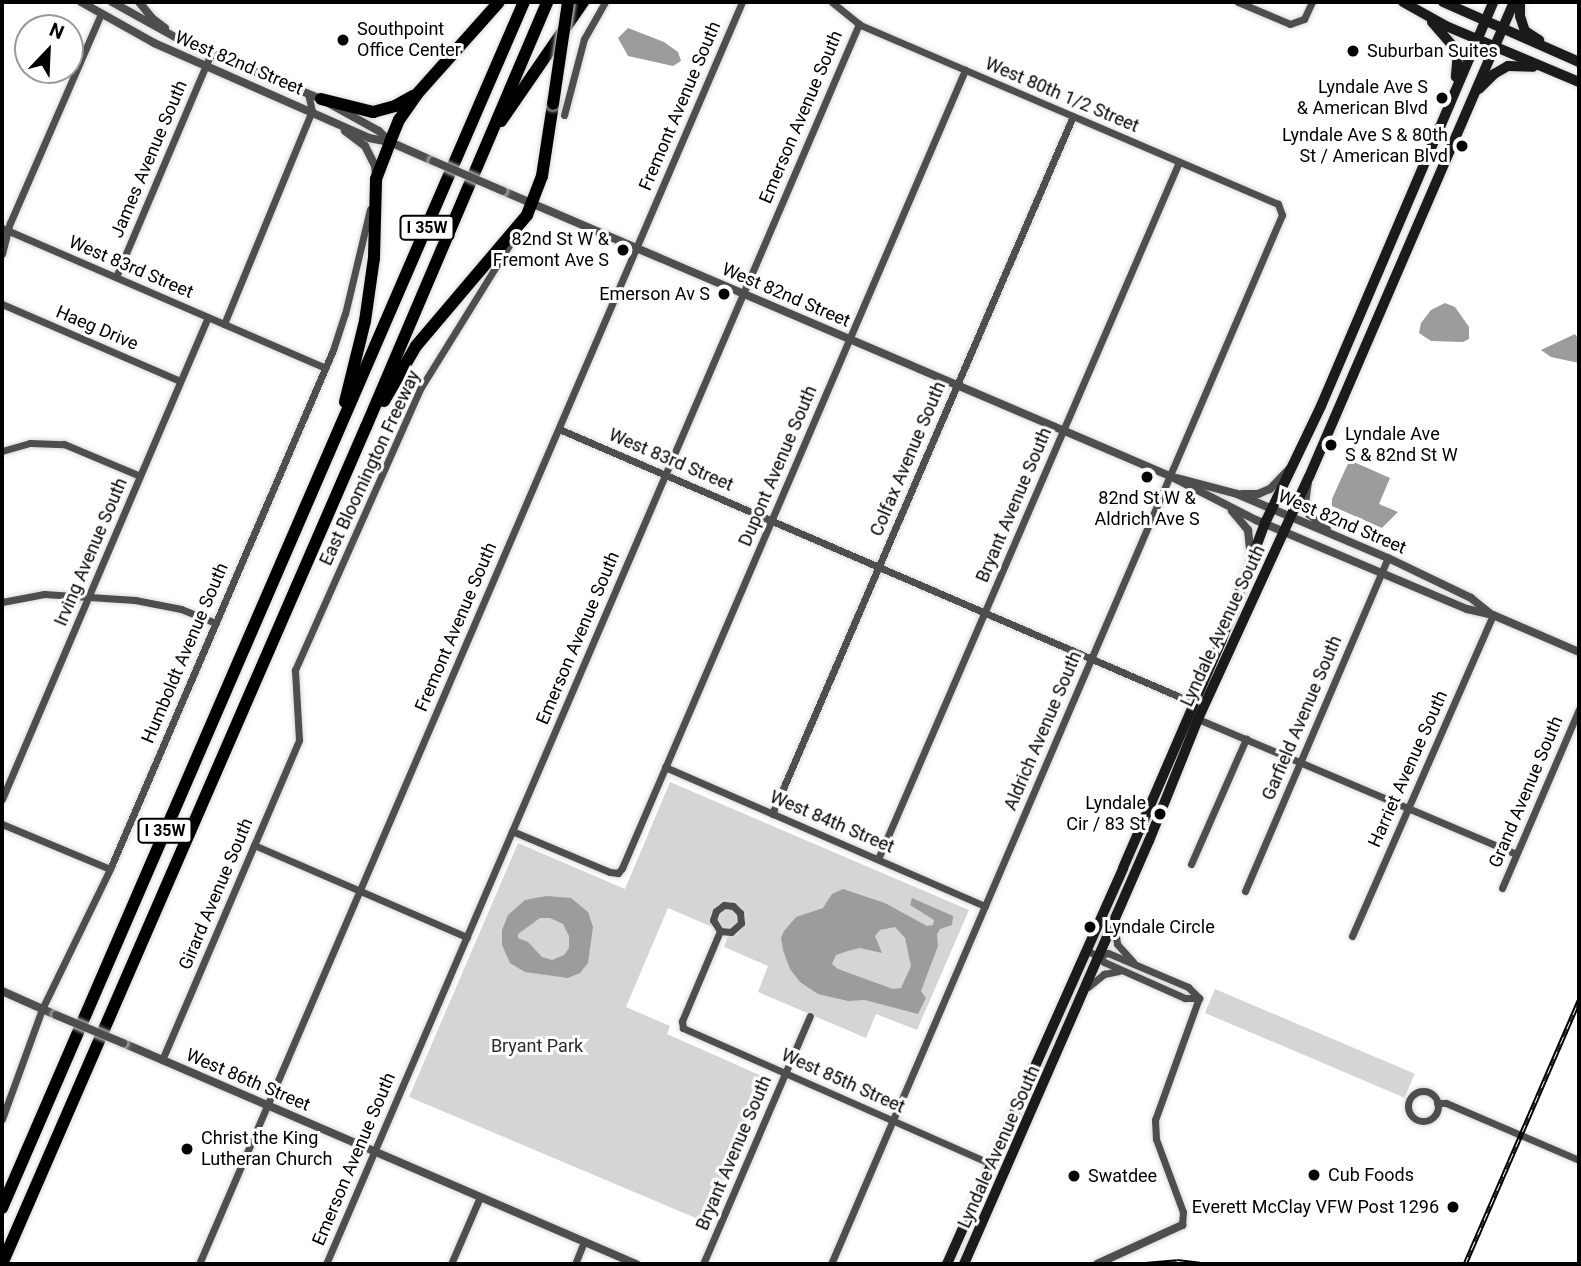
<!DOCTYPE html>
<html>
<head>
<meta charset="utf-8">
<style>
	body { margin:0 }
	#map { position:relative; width:1581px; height:1266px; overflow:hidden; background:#fff; font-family:Roboto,sans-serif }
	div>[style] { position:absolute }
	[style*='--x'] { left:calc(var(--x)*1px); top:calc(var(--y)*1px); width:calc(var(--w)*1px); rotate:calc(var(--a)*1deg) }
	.green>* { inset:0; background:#d5d5d5; transform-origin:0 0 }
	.water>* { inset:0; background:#9c9c9c }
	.roads { filter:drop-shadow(0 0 2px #dbdbdb) drop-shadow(0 0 2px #dbdbdb) }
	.minor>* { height:7px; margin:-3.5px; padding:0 3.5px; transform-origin:3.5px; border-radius:3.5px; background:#4e4e4e }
	.minor>.ring { margin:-3.5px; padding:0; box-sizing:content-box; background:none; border:7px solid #4e4e4e; border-radius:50% }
	.tertiary>* { height:8px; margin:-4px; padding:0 4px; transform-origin:4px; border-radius:4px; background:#4e4e4e }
	.secondary>* { height:10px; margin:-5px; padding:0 5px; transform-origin:5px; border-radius:5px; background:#1b1b1b }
	.motorway>* { height:12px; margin:-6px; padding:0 6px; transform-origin:6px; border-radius:6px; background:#000 }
	.rail>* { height:5px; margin-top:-2.5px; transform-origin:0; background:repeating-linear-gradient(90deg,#fff 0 8px,#000 0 16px); box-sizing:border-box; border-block:2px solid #000 }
	.bridges { filter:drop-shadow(0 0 2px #dbdbdb) drop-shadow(0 0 2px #dbdbdb) }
	.tertiary-bridge>* { height:8px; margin:-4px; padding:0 4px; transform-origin:4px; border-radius:4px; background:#4e4e4e }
	.motorway-bridge>* { height:12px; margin:-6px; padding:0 6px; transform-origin:6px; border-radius:6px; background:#000 }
	.dots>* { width:19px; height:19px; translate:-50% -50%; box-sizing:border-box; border:4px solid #fff; border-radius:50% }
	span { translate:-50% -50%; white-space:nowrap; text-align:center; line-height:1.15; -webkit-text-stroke:6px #fff; paint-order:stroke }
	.shield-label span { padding:2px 5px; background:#fff; border:2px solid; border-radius:5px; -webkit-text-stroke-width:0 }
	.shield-label { font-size:16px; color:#000; font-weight:700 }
	.poi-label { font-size:18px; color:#000 }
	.left { translate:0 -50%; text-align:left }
	.right { translate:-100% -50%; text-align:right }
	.street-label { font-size:18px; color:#000 }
	.park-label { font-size:18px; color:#2c2c2c }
	.frame { position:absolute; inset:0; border:4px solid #000; pointer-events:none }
	.north { position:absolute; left:14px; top:14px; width:70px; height:70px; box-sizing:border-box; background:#fff; border:2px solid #999; border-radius:50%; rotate:23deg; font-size:19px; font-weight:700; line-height:28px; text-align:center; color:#000 }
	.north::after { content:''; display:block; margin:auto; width:24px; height:32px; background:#000; clip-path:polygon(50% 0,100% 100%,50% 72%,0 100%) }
</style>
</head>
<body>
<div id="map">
	<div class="green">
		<i style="clip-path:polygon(670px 782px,969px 910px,917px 1030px,876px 1014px,866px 1038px,758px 992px,768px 966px,724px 947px,729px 934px,668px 908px,626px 1007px,670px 1026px,667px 1034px,771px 1080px,710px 1224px,409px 1097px,518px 843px,625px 889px)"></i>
		<i style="left:1215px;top:989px;width:217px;height:26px;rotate:23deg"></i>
	</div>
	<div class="water">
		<i style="clip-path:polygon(628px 28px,664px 42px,678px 52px,681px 61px,673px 66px,628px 56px,618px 38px)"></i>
		<i style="clip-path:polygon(1445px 303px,1455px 307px,1469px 327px,1469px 339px,1463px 342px,1431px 341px,1419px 333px,1421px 323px,1431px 310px)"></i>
		<i style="clip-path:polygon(1575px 334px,1579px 340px,1579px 363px,1551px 357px,1541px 350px)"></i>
		<i style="clip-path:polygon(1356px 463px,1390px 478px,1379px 504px,1398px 512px,1382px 528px,1332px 506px,1332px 499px,1345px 470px,1348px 464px)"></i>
		<i style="clip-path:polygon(evenodd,843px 889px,885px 903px,927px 926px,933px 925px,934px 920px,910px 905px,912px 898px,953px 916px,952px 925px,940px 929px,937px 934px,938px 946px,921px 991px,926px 998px,918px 1014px,865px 1000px,848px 1001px,818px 994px,800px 982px,790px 969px,783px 950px,781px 938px,784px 931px,796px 917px,823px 908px,832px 894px,843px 889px,895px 927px,905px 938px,911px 966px,901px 988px,893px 989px,838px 969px,832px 964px,836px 955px,848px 951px,860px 948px,882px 953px,875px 936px,880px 930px,895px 927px)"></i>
		<i style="clip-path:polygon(evenodd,546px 896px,571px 898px,588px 912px,593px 927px,588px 963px,580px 973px,568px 978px,525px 972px,510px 963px,502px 945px,502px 930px,508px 915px,525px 900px,546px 896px,540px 918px,550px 918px,563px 924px,569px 936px,569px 948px,564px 955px,552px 960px,542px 957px,528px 942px,518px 938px,518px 934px,540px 918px)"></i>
	</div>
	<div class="roads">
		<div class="minor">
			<i style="--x:1238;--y:2;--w:56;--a:22.9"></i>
			<i style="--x:1290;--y:24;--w:15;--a:-20"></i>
			<i style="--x:1304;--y:19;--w:19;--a:-65"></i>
			<i style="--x:564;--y:115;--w:79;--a:-75.3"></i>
			<i style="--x:584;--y:39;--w:43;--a:-60.4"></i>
			<i style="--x:2;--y:228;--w:352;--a:23.4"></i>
			<i style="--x:2;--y:254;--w:32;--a:-76"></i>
			<i style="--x:10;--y:223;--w:228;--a:-66.5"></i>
			<i style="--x:116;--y:277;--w:243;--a:-67"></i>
			<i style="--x:2;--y:304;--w:194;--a:23.4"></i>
			<i style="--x:224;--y:324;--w:230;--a:-67.6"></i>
			<i style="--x:312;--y:111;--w:18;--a:-103"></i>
			<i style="--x:559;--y:429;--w:692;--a:23.34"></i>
			<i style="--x:2;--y:451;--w:29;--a:-16"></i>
			<i style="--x:30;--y:443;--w:34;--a:2"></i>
			<i style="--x:64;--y:444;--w:82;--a:22.8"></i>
			<i style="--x:2;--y:602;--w:43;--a:-10.8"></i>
			<i style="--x:44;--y:594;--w:91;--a:3.8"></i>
			<i style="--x:135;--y:600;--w:47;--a:11.1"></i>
			<i style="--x:181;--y:609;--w:37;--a:22"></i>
			<i style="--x:1198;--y:719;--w:345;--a:23"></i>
			<i style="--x:665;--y:767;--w:349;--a:23.5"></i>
			<i style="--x:2;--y:799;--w:524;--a:-66.86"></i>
			<i style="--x:772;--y:814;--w:760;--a:-66.67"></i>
			<i style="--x:2;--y:824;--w:117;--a:22.6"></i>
			<i style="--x:512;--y:831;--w:106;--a:22.7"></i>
			<i style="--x:610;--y:872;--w:8;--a:7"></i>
			<i style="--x:618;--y:873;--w:6;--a:-51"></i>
			<i style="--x:622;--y:868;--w:869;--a:-66.74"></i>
			<i style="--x:254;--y:845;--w:232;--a:23.4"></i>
			<i style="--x:878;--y:859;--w:759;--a:-66.64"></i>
			<i style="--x:1191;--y:864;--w:137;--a:-66.3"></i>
			<i style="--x:1502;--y:888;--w:195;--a:-66.7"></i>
			<i style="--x:1245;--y:891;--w:362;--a:-66.8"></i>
			<i style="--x:1114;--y:924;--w:20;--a:81"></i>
			<i style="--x:1117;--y:944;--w:24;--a:48"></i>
			<i style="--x:720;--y:931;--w:13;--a:-122"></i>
			<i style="--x:713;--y:920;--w:9;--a:-72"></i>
			<i style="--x:716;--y:911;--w:10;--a:-37"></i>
			<i style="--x:724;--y:905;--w:9;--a:6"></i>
			<i style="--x:733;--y:906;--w:10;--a:45"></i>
			<i style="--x:740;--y:913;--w:10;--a:84"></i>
			<i style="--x:741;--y:923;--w:13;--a:138"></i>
			<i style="--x:731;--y:932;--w:11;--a:-175"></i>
			<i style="--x:720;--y:931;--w:98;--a:112.9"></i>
			<i style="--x:682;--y:1021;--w:7;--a:82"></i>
			<i style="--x:683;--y:1028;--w:337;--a:23.8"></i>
			<i style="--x:1352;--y:936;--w:351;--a:-66.3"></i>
			<i style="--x:1087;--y:951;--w:13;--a:23"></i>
			<i style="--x:1099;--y:956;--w:8;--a:50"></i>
			<i style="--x:1104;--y:962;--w:89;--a:24"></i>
			<i style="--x:1185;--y:998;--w:14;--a:0"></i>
			<i style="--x:1099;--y:956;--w:9;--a:-18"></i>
			<i style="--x:1108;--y:953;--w:87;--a:23"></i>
			<i style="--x:1188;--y:987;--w:16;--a:45"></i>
			<i style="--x:1088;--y:987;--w:21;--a:-39"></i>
			<i style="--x:1104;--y:974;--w:15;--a:-11"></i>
			<i style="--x:162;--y:1060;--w:348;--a:-66.8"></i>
			<i style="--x:299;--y:740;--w:70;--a:-93.3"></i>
			<i style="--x:295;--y:670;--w:308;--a:-66"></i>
			<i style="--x:420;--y:389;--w:173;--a:-58.2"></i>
			<i class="ring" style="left:1408px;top:1091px;width:23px;height:23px"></i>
			<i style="--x:1437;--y:1103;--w:9;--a:0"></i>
			<i style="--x:1446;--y:1103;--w:145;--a:23.2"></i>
			<i style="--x:2;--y:1119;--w:117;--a:-70"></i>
			<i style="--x:42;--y:1009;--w:156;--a:-64.1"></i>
			<i style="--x:110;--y:869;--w:565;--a:-66.75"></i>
			<i style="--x:333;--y:350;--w:38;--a:-72"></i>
			<i style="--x:345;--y:314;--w:108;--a:-76.6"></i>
			<i style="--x:1182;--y:1225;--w:13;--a:-86"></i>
			<i style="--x:1183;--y:1212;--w:78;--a:-110.3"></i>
			<i style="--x:1156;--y:1139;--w:19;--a:-93"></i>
			<i style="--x:1155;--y:1120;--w:130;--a:-70.2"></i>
			<i style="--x:199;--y:1264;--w:1374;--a:-66.72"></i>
			<i style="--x:326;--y:1264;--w:1350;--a:-66.74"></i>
			<i style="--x:451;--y:1264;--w:73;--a:-66.6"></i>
			<i style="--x:575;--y:1264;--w:24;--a:-68"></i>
			<i style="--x:703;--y:1264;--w:270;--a:-66.7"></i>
			<i style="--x:831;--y:1264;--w:1142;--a:-66.74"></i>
			<i style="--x:1282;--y:215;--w:12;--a:-110"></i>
			<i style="--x:1278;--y:204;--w:456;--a:-156.8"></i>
			<i style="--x:859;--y:24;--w:35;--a:-141"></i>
		</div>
		<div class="tertiary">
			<i style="--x:81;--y:2;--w:84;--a:29.3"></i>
			<i style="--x:154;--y:43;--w:235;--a:23.8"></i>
			<i style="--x:369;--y:138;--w:21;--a:11"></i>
			<i style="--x:390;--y:142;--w:47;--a:23.8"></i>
			<i style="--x:112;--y:2;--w:82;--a:29.1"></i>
			<i style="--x:184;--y:42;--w:148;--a:22.6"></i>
			<i style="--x:321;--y:99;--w:66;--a:28.9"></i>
			<i style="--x:379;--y:131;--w:16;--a:45"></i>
			<i style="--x:139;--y:2;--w:22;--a:51"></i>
			<i style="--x:153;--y:19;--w:15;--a:37"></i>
			<i style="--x:345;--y:131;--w:25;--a:37"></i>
			<i style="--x:365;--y:146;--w:22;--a:63"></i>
			<i style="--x:375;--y:166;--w:10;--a:84"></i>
			<i style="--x:503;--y:191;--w:725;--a:23.14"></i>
			<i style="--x:1170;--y:476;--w:97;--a:27.1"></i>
			<i style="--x:1256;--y:520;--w:229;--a:22.9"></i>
			<i style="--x:1467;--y:609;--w:27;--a:13"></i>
			<i style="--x:1493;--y:615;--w:94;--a:23.3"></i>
			<i style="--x:1177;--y:478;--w:62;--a:14.9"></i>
			<i style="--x:1237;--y:494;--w:164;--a:23"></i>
			<i style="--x:1388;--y:558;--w:92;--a:25.7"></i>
			<i style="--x:1471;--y:598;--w:26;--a:39"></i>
			<i style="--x:1308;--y:482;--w:21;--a:98"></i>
			<i style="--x:1305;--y:503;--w:12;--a:70"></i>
			<i style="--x:1309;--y:514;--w:23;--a:40"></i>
			<i style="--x:1242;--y:494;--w:16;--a:0"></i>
			<i style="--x:1258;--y:494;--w:13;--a:-23"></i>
			<i style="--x:1270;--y:489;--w:28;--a:-46"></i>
			<i style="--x:1232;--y:511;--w:25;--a:50"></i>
			<i style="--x:1248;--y:530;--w:27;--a:84"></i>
			<i style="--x:2;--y:991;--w:59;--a:24"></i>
			<i style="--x:123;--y:1043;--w:559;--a:23.31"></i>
			<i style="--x:1097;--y:1264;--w:94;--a:-24.6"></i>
		</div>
		<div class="secondary">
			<i style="--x:1403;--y:2;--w:49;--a:29.2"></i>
			<i style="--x:1446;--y:26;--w:144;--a:22.8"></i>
			<i style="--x:1443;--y:2;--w:149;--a:23.8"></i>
			<i style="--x:1520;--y:2;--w:14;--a:90"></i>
			<i style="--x:1520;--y:16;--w:16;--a:72"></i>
			<i style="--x:1525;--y:31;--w:17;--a:33"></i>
			<i style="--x:1432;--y:22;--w:40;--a:49"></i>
			<i style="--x:1458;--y:52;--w:25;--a:95"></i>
			<i style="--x:1479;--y:89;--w:21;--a:-45"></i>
			<i style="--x:1494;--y:74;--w:16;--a:-30"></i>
			<i style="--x:1508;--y:66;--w:25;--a:2"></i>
			<i style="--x:947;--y:1264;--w:433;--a:-66"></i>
			<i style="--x:1123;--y:868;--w:249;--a:-66.6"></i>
			<i style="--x:1222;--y:639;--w:124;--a:-69.7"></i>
			<i style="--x:1265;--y:523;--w:130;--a:-64.4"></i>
			<i style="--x:1321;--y:406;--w:439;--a:-66.9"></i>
			<i style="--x:964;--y:1264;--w:462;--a:-66.4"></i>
			<i style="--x:1149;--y:841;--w:131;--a:-68.1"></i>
			<i style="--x:1198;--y:719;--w:266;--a:-65.4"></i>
			<i style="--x:1309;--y:477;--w:517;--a:-66.66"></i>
		</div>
		<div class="motorway">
			<i style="--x:321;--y:99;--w:54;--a:14"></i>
			<i style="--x:373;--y:112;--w:23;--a:-15"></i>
			<i style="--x:395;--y:106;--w:21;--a:-29"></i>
			<i style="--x:501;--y:121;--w:145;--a:-55.4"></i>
			<i style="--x:384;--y:401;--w:64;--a:-59.8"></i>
			<i style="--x:416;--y:346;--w:172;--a:-49.7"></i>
			<i style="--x:527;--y:215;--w:42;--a:-69"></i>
			<i style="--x:542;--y:176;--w:73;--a:-81.3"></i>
			<i style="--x:345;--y:402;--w:83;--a:-76.1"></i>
			<i style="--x:365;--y:321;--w:64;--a:-81.9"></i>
			<i style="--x:374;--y:258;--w:79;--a:-88.5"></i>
			<i style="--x:376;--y:179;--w:40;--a:-69"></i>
			<i style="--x:390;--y:142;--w:24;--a:-68"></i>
			<i style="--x:399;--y:120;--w:32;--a:-55"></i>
			<i style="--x:417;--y:94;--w:123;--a:-48.3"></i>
			<i style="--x:2;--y:1208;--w:1314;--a:-66.6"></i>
			<i style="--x:2;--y:1264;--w:913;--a:-66.5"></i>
			<i style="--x:366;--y:427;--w:462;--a:-66.9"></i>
		</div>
	</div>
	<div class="rail">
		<i style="--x:1145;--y:1264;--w:32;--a:-5"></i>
		<i style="--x:1177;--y:1261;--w:23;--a:7"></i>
		<i style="--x:1465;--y:1264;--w:287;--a:-66.6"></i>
	</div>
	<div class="bridges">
		<div class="tertiary-bridge">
			<i style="--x:433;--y:161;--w:76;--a:23.2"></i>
			<i style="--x:56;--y:1015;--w:73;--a:22.7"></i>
		</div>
		<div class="motorway-bridge">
			<i style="--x:553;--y:104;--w:103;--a:-81.6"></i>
		</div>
	</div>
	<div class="dots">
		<i style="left:343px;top:40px;background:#000"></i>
		<i style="left:1353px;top:51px;background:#000"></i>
		<i style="left:1442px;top:98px;background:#000"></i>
		<i style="left:1462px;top:146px;background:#000"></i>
		<i style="left:623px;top:250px;background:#000"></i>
		<i style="left:724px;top:294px;background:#000"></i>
		<i style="left:1331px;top:445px;background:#000"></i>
		<i style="left:1147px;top:477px;background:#000"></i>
		<i style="left:1160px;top:814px;background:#000"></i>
		<i style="left:1090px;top:927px;background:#000"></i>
		<i style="left:187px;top:1149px;background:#000"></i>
		<i style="left:1314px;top:1175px;background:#000"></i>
		<i style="left:1074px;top:1176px;background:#000"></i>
		<i style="left:1453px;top:1207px;background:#000"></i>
	</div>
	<div class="shield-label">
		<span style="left:427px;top:228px">I 35W</span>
		<span style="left:165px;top:831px">I 35W</span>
	</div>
	<div class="poi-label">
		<span class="left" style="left:357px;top:40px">Southpoint<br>Office Center</span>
		<span class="left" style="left:1367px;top:51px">Suburban Suites</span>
		<span class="right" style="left:1428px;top:98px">Lyndale Ave S<br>&amp; American Blvd</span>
		<span class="right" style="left:1448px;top:146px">Lyndale Ave S &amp; 80th<br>St / American Blvd</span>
		<span class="right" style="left:609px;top:250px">82nd St W &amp;<br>Fremont Ave S</span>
		<span class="right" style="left:710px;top:294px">Emerson Av S</span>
		<span class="left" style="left:1345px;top:445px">Lyndale Ave<br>S &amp; 82nd St W</span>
		<span style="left:1147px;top:509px">82nd St W &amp;<br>Aldrich Ave S</span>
		<span class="right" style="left:1146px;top:814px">Lyndale<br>Cir / 83 St</span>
		<span class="left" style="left:1104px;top:927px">Lyndale Circle</span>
		<span class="left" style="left:201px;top:1149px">Christ the King<br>Lutheran Church</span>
		<span class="left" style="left:1328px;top:1175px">Cub Foods</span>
		<span class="left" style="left:1088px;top:1176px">Swatdee</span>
		<span class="right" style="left:1439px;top:1207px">Everett McClay VFW Post 1296</span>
	</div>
	<div class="street-label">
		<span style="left:239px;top:63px;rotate:23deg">West 82nd Street</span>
		<span style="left:1062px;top:95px;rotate:23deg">West 80th 1/2 Street</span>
		<span style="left:680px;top:106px;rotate:-67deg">Fremont Avenue South</span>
		<span style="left:801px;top:117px;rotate:-67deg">Emerson Avenue South</span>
		<span style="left:149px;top:159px;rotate:-67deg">James Avenue South</span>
		<span style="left:131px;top:267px;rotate:23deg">West 83rd Street</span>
		<span style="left:786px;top:295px;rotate:23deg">West 82nd Street</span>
		<span style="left:97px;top:328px;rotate:23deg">Haeg Drive</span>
		<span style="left:908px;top:459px;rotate:-67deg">Colfax Avenue South</span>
		<span style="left:671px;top:460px;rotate:23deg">West 83rd Street</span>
		<span style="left:778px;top:466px;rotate:-67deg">Dupont Avenue South</span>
		<span style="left:370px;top:468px;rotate:-65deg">East Bloomington Freeway</span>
		<span style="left:1014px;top:505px;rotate:-67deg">Bryant Avenue South</span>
		<span style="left:1342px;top:522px;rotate:23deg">West 82nd Street</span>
		<span style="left:91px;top:552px;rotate:-67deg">Irving Avenue South</span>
		<span style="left:1223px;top:626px;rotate:-65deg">Lyndale Avenue South</span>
		<span style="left:456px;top:627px;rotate:-67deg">Fremont Avenue South</span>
		<span style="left:578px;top:638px;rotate:-67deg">Emerson Avenue South</span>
		<span style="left:185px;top:653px;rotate:-67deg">Humboldt Avenue South</span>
		<span style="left:1302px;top:718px;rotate:-67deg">Garfield Avenue South</span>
		<span style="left:1043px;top:731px;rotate:-67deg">Aldrich Avenue South</span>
		<span style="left:1408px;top:769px;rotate:-66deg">Harriet Avenue South</span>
		<span style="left:1526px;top:792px;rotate:-67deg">Grand Avenue South</span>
		<span style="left:832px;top:822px;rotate:23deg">West 84th Street</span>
		<span style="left:216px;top:894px;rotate:-67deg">Girard Avenue South</span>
		<span style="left:248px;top:1080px;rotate:23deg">West 86th Street</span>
		<span style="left:843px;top:1081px;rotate:24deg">West 85th Street</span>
		<span style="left:999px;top:1147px;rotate:-66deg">Lyndale Avenue South</span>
		<span style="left:734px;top:1153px;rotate:-67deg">Bryant Avenue South</span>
		<span style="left:354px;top:1159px;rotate:-67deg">Emerson Avenue South</span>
	</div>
	<div class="park-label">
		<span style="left:537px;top:1046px">Bryant Park</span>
	</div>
	<div class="frame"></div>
	<div class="north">N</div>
</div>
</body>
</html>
